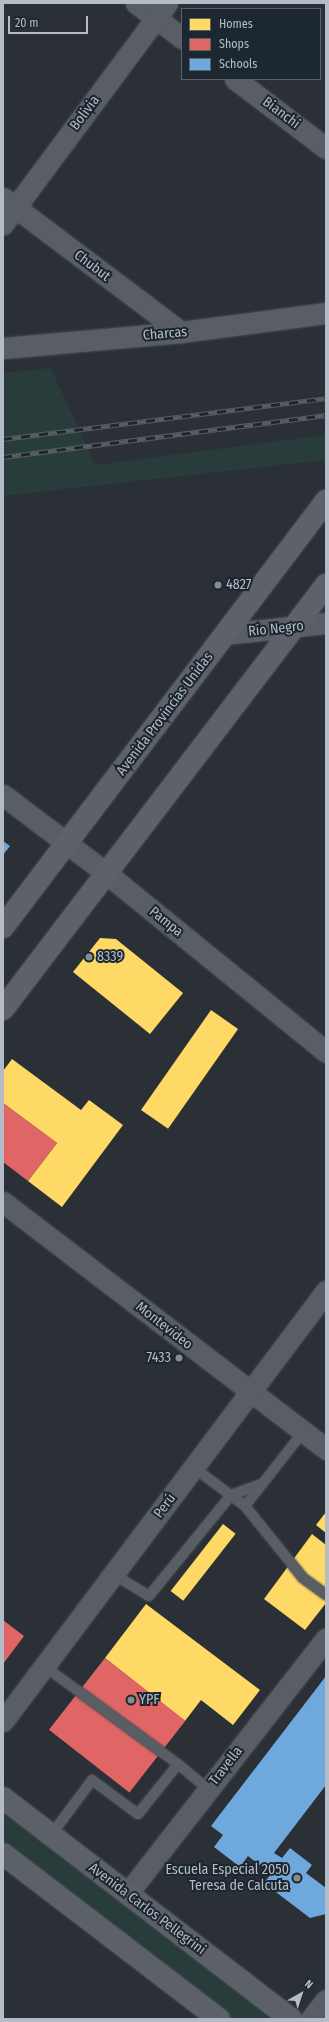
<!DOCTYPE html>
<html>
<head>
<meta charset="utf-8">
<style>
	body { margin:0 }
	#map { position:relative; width:329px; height:2022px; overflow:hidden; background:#2a3036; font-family:"Fira Sans Condensed",sans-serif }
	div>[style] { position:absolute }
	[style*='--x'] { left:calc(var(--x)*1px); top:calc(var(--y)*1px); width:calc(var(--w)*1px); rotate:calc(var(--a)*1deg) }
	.green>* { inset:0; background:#283c3c }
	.homes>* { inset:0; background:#ffd966; transform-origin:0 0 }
	.shops>* { inset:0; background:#e06666; transform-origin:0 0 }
	.schools>* { inset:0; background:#6fa8dc }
	.roads { filter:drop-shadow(0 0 1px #484c51) drop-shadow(0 0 1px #484c51) }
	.service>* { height:10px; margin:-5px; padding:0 5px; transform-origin:5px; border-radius:5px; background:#595e64 }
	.minor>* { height:21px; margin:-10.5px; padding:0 10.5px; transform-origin:10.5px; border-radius:10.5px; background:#595e64 }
	.secondary>* { height:22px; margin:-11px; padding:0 11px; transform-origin:11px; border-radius:11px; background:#5e6268 }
	.primary>* { height:22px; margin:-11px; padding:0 11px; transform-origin:11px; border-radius:11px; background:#5b6166 }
	.rail>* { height:4.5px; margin-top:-2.25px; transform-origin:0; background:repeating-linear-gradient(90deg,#1d2730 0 9px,#585d62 0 18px); box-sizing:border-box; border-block:1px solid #585d62 }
	.dots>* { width:11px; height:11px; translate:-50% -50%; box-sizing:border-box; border:2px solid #1d2730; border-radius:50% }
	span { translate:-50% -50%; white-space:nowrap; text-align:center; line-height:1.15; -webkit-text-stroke:4px #1d2730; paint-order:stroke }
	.street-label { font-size:14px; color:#b4bdc7 }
	.poi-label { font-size:14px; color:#b4bdc7 }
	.left { translate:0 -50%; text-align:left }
	.right { translate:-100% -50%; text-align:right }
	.frame { position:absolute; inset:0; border:4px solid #b4bdc7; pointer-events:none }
	.legend { position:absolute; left:181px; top:8px; width:140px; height:72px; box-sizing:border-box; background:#1d2730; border:1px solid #59636c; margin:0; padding:5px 7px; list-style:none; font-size:12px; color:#b4bdc7 }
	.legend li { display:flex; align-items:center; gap:8px; height:20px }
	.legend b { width:20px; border:1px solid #59636c }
	.north { position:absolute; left:281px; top:1974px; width:40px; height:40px; -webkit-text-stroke:3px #1d2730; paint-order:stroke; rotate:39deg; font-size:11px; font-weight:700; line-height:16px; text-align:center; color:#b4bdc7 }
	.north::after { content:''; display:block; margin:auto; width:14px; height:18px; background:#b4bdc7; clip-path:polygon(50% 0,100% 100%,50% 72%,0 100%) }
	.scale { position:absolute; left:8px; top:16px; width:80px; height:18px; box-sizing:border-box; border:2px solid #b4bdc7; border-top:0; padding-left:5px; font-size:12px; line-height:14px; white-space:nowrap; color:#b4bdc7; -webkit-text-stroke:3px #1d2730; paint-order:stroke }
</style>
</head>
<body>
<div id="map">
	<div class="green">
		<i style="clip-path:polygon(51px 368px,95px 465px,326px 435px,326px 460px,3px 496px,3px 373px)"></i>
		<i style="clip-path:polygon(3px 1798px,291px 2019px,219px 2019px,3px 1854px)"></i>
	</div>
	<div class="homes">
		<i style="clip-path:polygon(100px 938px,116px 939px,183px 993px,150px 1034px,73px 972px)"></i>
		<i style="left:211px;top:1010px;width:33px;height:122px;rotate:35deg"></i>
		<i style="clip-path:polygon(12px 1059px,81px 1110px,89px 1100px,123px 1125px,62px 1207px,28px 1181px,57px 1143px,3px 1103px,3px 1071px)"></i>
		<i style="clip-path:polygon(326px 1512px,326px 1533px,316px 1525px)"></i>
		<i style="left:223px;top:1524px;width:16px;height:85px;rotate:38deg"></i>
		<i style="clip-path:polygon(312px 1534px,326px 1545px,326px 1603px,305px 1630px,264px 1599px)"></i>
		<i style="clip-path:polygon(146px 1604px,260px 1690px,233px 1725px,201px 1700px,185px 1721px,105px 1658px)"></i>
	</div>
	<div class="shops">
		<i style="clip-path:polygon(3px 1103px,57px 1143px,28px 1181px,3px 1162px)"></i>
		<i style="clip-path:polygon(3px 1620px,24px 1636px,3px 1664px)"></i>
		<i style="left:105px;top:1658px;width:102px;height:91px;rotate:38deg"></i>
	</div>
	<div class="schools">
		<i style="clip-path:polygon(3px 841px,10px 846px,3px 855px)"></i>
		<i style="clip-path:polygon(326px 1676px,326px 1785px,274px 1853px,282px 1858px,290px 1848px,312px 1865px,306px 1873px,326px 1888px,326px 1914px,310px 1918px,264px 1883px,271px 1874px,248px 1856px,240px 1867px,214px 1847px,223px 1835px,211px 1826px)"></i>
	</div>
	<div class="roads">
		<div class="service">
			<i style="--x:193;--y:1467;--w:65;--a:36.9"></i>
			<i style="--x:245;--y:1506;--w:92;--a:51.1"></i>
			<i style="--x:303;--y:1578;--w:29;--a:36"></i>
			<i style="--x:245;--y:1506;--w:94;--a:-51.9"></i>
			<i style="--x:113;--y:1574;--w:42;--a:31.4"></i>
			<i style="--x:149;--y:1596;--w:130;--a:-50.9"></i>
			<i style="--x:231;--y:1495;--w:33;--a:-20"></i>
			<i style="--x:44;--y:1666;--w:166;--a:36.2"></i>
			<i style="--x:178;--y:1764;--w:39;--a:40"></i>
			<i style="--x:51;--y:1835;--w:69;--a:-53.3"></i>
			<i style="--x:92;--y:1780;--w:57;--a:36.5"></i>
			<i style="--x:138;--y:1814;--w:64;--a:-51.3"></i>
		</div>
		<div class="minor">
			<i style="--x:136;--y:3;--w:58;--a:37.3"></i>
			<i style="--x:235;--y:79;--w:114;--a:37.2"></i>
			<i style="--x:3;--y:198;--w:223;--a:37"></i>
			<i style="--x:3;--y:224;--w:275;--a:-53.4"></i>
			<i style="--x:3;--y:348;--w:179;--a:-5.1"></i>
			<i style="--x:181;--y:332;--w:146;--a:-7.5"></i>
			<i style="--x:225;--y:634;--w:102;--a:-6.2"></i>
			<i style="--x:3;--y:795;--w:129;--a:37.1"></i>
			<i style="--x:106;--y:873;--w:284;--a:39.1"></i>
			<i style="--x:3;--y:1202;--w:407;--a:37.4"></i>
			<i style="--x:3;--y:1721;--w:538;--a:-53.09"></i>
			<i style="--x:127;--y:1894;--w:324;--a:-52.1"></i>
			<i style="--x:311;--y:2019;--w:24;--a:-52"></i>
		</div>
		<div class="secondary">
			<i style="--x:3;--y:927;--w:535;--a:-52.83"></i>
			<i style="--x:3;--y:1009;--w:533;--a:-52.7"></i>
		</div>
		<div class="primary">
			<i style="--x:3;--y:1798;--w:363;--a:37.5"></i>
			<i style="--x:3;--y:1854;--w:272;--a:37.4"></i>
		</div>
	</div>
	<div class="rail">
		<i style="--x:3;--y:439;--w:326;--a:-7.2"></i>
		<i style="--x:3;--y:457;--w:326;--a:-7.4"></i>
	</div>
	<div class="dots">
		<i style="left:218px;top:585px;background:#848c94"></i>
		<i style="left:89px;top:957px;background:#848c94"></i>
		<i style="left:179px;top:1358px;background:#848c94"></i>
		<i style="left:131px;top:1700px;background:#848c94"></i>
		<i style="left:297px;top:1878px;background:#848c94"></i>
	</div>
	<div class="street-label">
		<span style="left:85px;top:113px;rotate:-53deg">Bolivia</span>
		<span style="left:281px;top:113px;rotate:37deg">Bianchi</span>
		<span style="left:92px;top:266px;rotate:37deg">Chubut</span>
		<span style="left:165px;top:334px;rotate:-5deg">Charcas</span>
		<span style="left:276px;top:629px;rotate:-6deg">Río Negro</span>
		<span style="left:165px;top:714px;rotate:-53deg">Avenida Provincias Unidas</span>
		<span style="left:166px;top:922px;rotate:39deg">Pampa</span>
		<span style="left:164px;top:1326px;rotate:38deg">Montevideo</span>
		<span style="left:165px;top:1506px;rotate:-53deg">Perú</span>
		<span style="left:226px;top:1766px;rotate:-52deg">Travella</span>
		<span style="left:147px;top:1909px;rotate:37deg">Avenida Carlos Pellegrini</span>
	</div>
	<div class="poi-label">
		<span class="left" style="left:226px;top:585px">4827</span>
		<span class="left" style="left:97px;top:957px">8339</span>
		<span class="right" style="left:171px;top:1358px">7433</span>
		<span class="left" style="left:139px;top:1700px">YPF</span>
		<span class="right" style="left:289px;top:1878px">Escuela Especial 2050<br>Teresa de Calcuta</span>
	</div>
	<div class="frame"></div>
	<ul class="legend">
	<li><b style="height:11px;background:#ffd966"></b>Homes</li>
	<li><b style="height:11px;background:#e06666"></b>Shops</li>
	<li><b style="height:11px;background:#6fa8dc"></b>Schools</li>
	</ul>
	<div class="north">N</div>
	<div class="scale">20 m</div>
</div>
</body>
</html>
